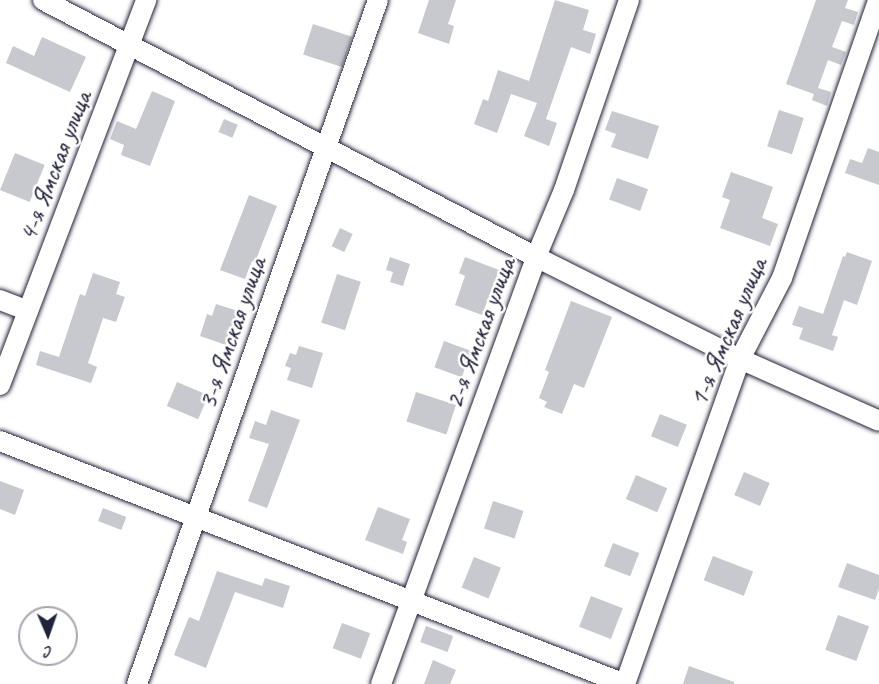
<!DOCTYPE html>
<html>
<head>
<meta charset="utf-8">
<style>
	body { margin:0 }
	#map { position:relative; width:879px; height:684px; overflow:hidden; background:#fff; font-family:Caveat,sans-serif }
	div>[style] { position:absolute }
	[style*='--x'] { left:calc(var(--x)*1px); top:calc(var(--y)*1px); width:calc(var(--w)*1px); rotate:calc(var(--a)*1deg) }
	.building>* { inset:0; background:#c8c8cf; transform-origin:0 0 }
	.roads { filter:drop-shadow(0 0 2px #22223b) drop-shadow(0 0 2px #22223b) }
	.minor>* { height:20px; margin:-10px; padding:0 10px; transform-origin:10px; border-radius:10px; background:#fff }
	span { translate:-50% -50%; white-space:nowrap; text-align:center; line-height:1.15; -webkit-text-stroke:5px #fff; paint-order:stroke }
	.street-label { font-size:26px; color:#22223b }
	.north { position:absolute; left:18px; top:606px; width:60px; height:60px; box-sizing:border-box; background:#fff; border:2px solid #a7a7b1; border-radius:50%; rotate:178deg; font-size:16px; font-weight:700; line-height:24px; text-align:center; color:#22223b }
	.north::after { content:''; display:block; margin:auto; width:21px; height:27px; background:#22223b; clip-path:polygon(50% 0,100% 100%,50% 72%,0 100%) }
</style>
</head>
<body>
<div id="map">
	<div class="building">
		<i style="clip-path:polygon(429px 0,456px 0,448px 24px,454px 26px,449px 44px,418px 33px)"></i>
		<i style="clip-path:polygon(555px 0,589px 10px,583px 30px,596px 34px,590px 54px,571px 47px,546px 119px,557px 123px,549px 146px,524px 136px,537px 103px,511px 94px,497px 133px,474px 124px,483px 99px,488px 101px,498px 70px,529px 81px)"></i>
		<i style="clip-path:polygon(816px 0,848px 0,845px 8px,858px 12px,854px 25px,842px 21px,832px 47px,846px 52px,841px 65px,828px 60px,818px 88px,831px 92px,827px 106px,812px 100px,814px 94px,786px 84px)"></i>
		<i style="left:313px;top:24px;width:41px;height:32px;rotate:18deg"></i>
		<i style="clip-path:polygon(42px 37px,86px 57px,70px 92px,6px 63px,13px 46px,34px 56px)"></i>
		<i style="clip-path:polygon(152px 91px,175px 101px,150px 166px,121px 155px,124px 145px,110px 139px,117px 121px,136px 129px)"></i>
		<i style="left:779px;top:110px;width:26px;height:38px;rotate:18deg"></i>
		<i style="clip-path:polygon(612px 111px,659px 126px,648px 159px,611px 147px,616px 134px,605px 130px)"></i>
		<i style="left:224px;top:119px;width:15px;height:14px;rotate:23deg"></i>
		<i style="clip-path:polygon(868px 148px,879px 152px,879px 185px,845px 173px,850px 159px,862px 163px)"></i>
		<i style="left:15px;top:153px;width:32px;height:40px;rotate:22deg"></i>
		<i style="clip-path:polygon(731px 172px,773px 187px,762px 218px,778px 224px,770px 246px,720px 228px,730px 200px,722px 197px)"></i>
		<i style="left:617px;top:178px;width:33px;height:23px;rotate:20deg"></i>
		<i style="clip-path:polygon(249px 195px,277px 206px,255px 262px,252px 261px,245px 279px,220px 270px)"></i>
		<i style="left:340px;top:228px;width:14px;height:20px;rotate:25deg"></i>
		<i style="clip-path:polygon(847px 252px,872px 261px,857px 305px,844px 300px,832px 335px,838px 337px,833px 351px,799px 339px,803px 328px,792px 325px,799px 306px,823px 314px,843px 256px,845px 257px)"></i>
		<i style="clip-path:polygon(390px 257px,410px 264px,403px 286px,390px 282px,393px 272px,386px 270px)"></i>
		<i style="clip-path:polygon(465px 257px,499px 270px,482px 315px,455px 305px,465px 276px,459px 273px)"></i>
		<i style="clip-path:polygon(93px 273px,120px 282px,116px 294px,125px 297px,116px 322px,103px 318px,88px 363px,97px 367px,91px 383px,36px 365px,40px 351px,59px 357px,80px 294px,85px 296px)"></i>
		<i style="left:337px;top:274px;width:25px;height:51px;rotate:18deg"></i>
		<i style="clip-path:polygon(571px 301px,612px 317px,584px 388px,574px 384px,562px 414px,544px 407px,547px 402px,539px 398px,549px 372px,545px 370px)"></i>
		<i style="clip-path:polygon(216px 304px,238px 311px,226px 345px,200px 336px,207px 314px,212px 316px)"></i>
		<i style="left:444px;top:341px;width:29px;height:28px;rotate:20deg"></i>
		<i style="clip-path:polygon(299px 346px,323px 353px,312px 388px,287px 380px,291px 368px,285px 366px,290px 353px,296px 355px)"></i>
		<i style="left:177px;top:382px;width:34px;height:26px;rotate:23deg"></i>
		<i style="left:416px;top:392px;width:42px;height:31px;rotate:18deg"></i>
		<i style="clip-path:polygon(271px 410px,300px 420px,267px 508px,248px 501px,269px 444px,249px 438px,255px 421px,266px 425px)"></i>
		<i style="left:660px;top:414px;width:29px;height:24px;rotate:22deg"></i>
		<i style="left:744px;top:472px;width:28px;height:25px;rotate:23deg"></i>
		<i style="left:636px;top:475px;width:34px;height:26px;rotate:23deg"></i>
		<i style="clip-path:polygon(0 481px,24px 490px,15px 515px,0 509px)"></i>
		<i style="left:493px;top:501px;width:32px;height:29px;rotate:18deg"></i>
		<i style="clip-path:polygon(378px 507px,410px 519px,402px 540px,407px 542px,403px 554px,365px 540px)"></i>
		<i style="left:103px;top:508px;width:25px;height:14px;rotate:21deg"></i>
		<i style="left:613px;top:543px;width:28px;height:25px;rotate:21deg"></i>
		<i style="left:713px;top:556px;width:43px;height:26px;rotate:21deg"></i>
		<i style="left:474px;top:557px;width:29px;height:33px;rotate:22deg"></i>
		<i style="clip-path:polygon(847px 563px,879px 575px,879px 589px,875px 600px,838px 587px)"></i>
		<i style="clip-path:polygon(217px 571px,262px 586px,265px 578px,290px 586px,283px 608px,235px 592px,206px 668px,174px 655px,189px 617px,199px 621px)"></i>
		<i style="left:591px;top:596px;width:34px;height:33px;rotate:21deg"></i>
		<i style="left:838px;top:615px;width:33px;height:37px;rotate:20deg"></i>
		<i style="left:342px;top:623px;width:30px;height:27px;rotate:20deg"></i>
		<i style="left:426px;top:626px;width:29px;height:17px;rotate:20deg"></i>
		<i style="clip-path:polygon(433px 660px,456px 670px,450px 684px,424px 684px)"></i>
		<i style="clip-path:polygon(689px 666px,734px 682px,734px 684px,683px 684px)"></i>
	</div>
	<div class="roads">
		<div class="minor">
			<i style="--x:43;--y:0;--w:556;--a:27.53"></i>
			<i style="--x:536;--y:257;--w:228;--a:26.6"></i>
			<i style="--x:740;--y:359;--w:152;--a:24"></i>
			<i style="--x:0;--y:300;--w:30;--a:21"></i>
			<i style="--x:0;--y:385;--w:412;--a:-69.2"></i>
			<i style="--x:0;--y:441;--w:671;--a:21.25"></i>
			<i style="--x:137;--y:684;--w:725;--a:-70.59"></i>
			<i style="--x:381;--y:684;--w:454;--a:-70"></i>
			<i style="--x:536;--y:257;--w:73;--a:-67.3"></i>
			<i style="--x:564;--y:190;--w:201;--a:-71.1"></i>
			<i style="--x:625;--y:684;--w:345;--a:-70.5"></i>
			<i style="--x:740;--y:359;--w:91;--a:-62.6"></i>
			<i style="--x:782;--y:278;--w:294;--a:-70.9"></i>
		</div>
	</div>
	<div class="street-label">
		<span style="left:55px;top:166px;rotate:-69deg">4-я Ямская улица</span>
		<span style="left:728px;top:332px;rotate:-67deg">1-я Ямская улица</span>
		<span style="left:232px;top:333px;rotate:-71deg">3-я Ямская улица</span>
		<span style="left:480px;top:333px;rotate:-70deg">2-я Ямская улица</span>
	</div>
	<div class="north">С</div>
</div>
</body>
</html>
